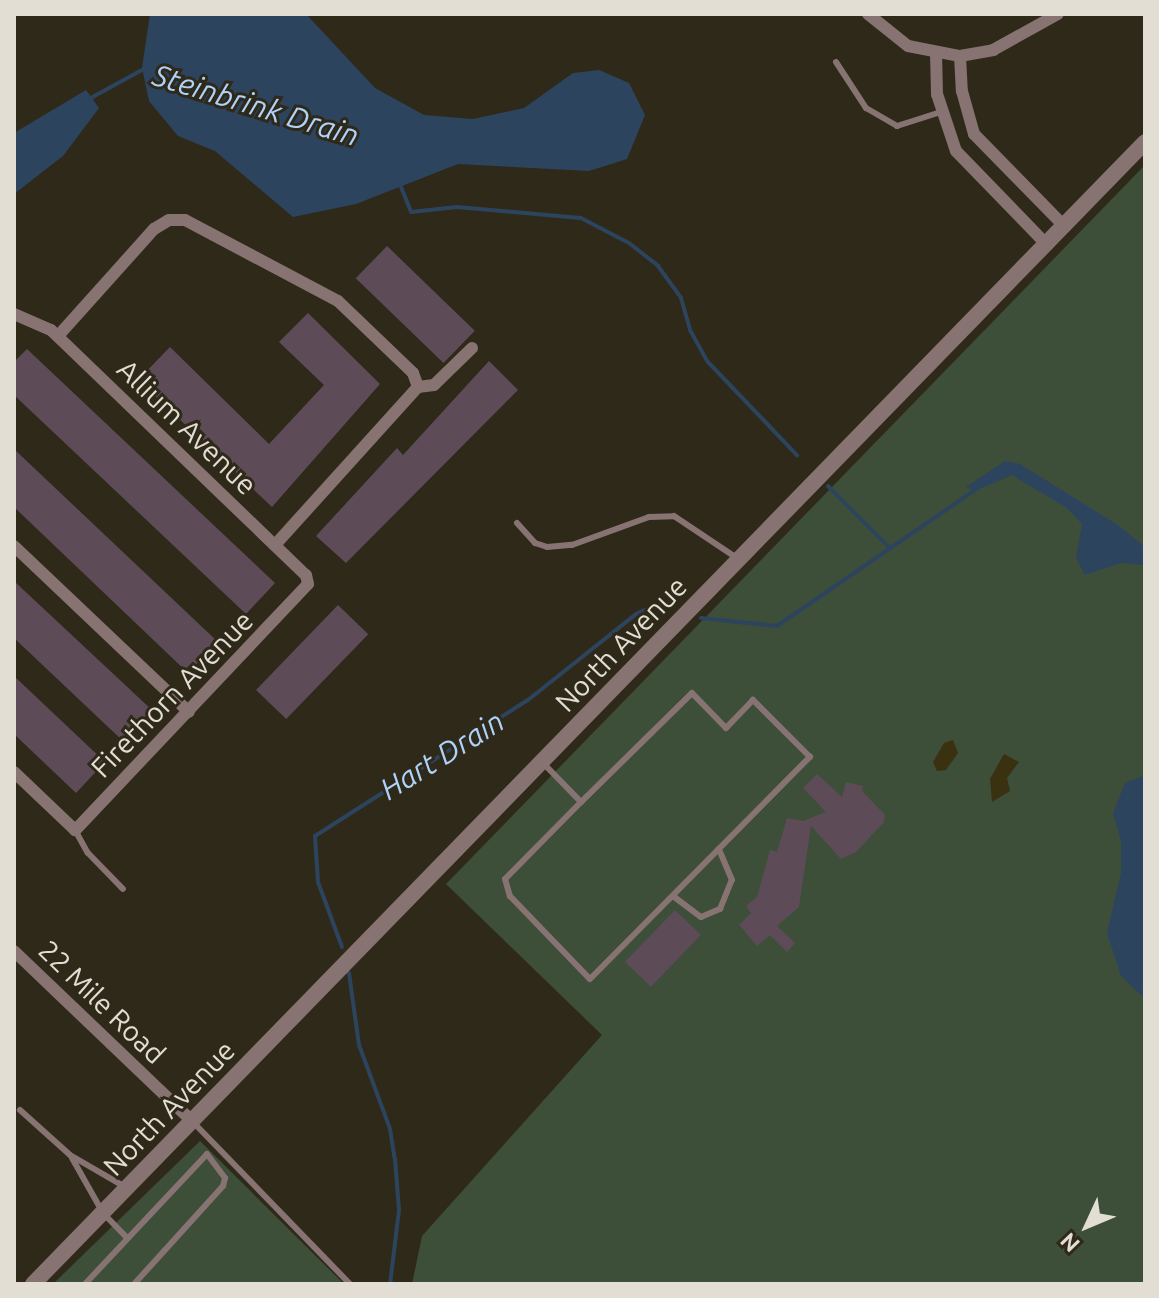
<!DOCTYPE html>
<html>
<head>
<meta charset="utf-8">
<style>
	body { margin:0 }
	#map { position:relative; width:1159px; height:1298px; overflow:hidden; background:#2f2919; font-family:Ubuntu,sans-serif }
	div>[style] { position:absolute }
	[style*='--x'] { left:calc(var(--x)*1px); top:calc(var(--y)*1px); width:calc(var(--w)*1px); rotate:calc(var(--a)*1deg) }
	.green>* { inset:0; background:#3d4e39 }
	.sand>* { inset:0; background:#393110 }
	.water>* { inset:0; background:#2d445f }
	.stream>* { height:4px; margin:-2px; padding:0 2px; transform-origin:2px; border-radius:2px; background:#2d445f }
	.building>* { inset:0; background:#5d4c58; transform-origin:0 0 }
	.service>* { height:6px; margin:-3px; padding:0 3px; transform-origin:3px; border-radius:3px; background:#877372 }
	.minor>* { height:12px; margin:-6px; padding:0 6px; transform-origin:6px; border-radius:6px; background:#877372 }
	.tertiary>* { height:16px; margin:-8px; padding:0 8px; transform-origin:8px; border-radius:8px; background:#877372 }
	span { translate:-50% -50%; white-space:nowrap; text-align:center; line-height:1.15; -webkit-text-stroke:6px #2f2919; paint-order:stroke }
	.street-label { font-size:28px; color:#e2ded4 }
	.water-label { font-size:30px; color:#afd2fa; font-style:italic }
	.frame { position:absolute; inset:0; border:16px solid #e2ded4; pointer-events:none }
	.north { position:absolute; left:1047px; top:1186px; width:80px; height:80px; -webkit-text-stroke:6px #2f2919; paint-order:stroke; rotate:226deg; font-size:22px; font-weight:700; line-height:32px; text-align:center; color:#e2ded4 }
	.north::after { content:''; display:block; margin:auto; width:28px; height:36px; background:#e2ded4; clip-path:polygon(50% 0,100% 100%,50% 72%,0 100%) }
</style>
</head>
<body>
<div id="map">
	<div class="green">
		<i style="clip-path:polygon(1145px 165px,1145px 1284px,412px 1284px,422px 1236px,602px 1035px,446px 884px)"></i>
		<i style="clip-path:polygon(200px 1141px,344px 1284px,53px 1284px)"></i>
	</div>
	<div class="sand">
		<i style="clip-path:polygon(953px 740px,958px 753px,946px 770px,937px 771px,933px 762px,944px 743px)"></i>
		<i style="clip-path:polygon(1004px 754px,1019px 762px,1007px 778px,1010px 791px,992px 802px,990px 779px)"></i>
	</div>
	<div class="water">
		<i style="clip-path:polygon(150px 14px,306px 14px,375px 88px,424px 115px,473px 119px,524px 108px,573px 73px,599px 70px,629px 83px,645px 115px,627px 159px,589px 171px,458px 164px,356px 204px,293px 217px,215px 151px,178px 136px,149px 101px,142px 68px)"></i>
		<i style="clip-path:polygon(86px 90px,99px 108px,63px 156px,14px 194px,14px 133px)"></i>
		<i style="clip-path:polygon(1005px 461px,1020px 464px,1118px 525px,1145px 547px,1145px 565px,1121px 563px,1085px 575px,1076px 558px,1082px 524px,1067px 508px,1012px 475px,975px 491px,966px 487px)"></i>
		<i style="clip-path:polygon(1145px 775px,1145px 999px,1121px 976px,1107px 933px,1121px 873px,1121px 841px,1113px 813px,1125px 783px)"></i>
	</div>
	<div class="stream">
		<i style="--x:89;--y:99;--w:63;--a:-28.6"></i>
		<i style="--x:399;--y:182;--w:32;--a:68"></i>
		<i style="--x:411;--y:212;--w:46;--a:-6.2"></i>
		<i style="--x:457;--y:207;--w:124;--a:5.1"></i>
		<i style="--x:581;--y:218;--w:54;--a:27.5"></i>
		<i style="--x:629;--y:243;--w:37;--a:38"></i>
		<i style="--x:658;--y:266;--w:39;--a:54"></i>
		<i style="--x:681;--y:298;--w:33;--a:74"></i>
		<i style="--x:690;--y:330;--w:37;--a:61"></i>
		<i style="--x:708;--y:362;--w:129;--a:46.3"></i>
		<i style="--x:828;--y:486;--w:85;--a:45"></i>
		<i style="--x:701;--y:618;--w:76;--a:6"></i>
		<i style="--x:777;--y:626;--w:242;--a:-34.5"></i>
		<i style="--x:342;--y:947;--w:69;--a:-110.3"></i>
		<i style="--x:318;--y:882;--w:46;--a:-93.7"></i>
		<i style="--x:315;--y:836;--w:253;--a:-32.6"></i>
		<i style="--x:528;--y:700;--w:138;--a:-38.5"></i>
		<i style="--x:636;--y:614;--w:26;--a:-25"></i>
		<i style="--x:349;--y:973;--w:73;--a:82.1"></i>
		<i style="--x:359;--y:1045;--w:90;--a:69.7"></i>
		<i style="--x:390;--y:1129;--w:30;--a:81"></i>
		<i style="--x:395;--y:1159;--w:51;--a:85.5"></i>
		<i style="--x:399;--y:1210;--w:75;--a:96.9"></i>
	</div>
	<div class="building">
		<i style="left:387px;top:246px;width:122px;height:45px;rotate:44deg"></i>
		<i style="clip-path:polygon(308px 313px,380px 384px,272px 507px,138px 380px,170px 347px,269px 444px,324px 385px,279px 342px)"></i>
		<i style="clip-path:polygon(27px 349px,275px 583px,246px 614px,14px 395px,14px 362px)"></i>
		<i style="clip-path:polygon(489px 361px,518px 390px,346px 563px,316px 536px,397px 448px,403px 455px)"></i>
		<i style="clip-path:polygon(14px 449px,218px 642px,188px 673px,14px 507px)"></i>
		<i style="clip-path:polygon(14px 581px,153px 711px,124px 742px,14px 638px)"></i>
		<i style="left:338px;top:605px;width:42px;height:118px;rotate:44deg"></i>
		<i style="clip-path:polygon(14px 676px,105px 762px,76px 793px,14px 734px)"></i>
		<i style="clip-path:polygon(817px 774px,842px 797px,846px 782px,863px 786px,862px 791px,885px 815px,884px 822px,856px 852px,841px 859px,811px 826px,799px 907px,777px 926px,795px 943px,787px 952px,770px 935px,757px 946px,739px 925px,751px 913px,746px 906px,757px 897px,770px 850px,777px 852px,787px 818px,803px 821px,826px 812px,803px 788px)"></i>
		<i style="left:675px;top:910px;width:36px;height:72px;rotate:44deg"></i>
	</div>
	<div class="service">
		<i style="--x:836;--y:62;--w:55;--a:56.9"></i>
		<i style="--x:866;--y:108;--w:36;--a:30"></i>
		<i style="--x:897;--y:126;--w:46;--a:-17.7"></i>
		<i style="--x:517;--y:523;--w:27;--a:48"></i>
		<i style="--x:535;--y:543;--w:13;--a:18"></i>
		<i style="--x:547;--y:547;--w:25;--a:-5"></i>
		<i style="--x:572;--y:545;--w:82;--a:-20"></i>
		<i style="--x:649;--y:517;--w:25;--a:-2"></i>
		<i style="--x:674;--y:516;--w:76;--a:33.7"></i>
		<i style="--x:542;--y:762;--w:56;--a:45.7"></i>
		<i style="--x:581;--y:802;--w:108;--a:134.6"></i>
		<i style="--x:505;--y:879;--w:18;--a:74"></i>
		<i style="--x:510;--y:896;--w:115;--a:46.1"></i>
		<i style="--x:590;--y:979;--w:313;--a:-45.3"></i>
		<i style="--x:810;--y:757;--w:81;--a:-135"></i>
		<i style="--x:753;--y:700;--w:39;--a:134"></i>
		<i style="--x:726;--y:728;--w:49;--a:-134.2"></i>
		<i style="--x:692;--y:693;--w:156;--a:135.5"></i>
		<i style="--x:75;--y:830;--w:26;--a:61"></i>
		<i style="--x:88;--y:853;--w:50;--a:45.8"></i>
		<i style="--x:673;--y:896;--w:35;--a:37"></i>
		<i style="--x:701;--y:917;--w:21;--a:-23"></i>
		<i style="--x:720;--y:909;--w:31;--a:-68"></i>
		<i style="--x:732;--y:880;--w:34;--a:-113"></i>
		<i style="--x:20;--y:1110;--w:67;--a:42"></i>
		<i style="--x:70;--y:1155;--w:66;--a:30.1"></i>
		<i style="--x:192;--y:1121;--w:227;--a:45.9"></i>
		<i style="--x:72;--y:1158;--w:63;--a:60.6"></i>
		<i style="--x:103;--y:1213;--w:35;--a:46"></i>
		<i style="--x:85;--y:1284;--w:178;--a:-46.8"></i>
		<i style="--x:207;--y:1154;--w:30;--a:53"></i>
		<i style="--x:225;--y:1178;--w:8;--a:104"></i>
		<i style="--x:223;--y:1186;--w:132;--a:132.2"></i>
	</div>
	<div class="minor">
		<i style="--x:868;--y:14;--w:51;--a:38.7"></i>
		<i style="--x:908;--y:46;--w:53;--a:10.9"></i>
		<i style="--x:960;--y:56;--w:34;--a:-10"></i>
		<i style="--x:993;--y:50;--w:74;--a:-29"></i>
		<i style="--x:936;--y:53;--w:41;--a:88.6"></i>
		<i style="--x:937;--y:94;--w:60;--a:71.6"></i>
		<i style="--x:956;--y:151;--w:131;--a:45.9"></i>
		<i style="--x:960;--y:56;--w:35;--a:87"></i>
		<i style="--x:962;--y:91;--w:45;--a:74.4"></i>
		<i style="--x:974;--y:134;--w:130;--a:45.6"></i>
		<i style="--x:14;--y:314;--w:40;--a:23.4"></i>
		<i style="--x:51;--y:330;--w:354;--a:43.9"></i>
		<i style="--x:306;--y:575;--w:9;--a:77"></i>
		<i style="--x:308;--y:584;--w:339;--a:133.4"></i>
		<i style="--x:75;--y:830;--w:84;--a:-136.4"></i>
		<i style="--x:58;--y:336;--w:144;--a:-48.1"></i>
		<i style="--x:154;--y:229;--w:17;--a:-31"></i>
		<i style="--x:169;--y:220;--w:16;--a:0"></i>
		<i style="--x:185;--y:220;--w:173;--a:27.9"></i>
		<i style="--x:338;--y:301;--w:104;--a:43.8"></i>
		<i style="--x:413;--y:373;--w:15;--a:70"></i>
		<i style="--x:275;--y:545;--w:213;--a:-47.9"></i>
		<i style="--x:418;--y:387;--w:16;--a:-7"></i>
		<i style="--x:434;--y:385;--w:53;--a:-44.2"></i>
		<i style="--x:14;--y:546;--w:241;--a:43.5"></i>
		<i style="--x:14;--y:951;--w:246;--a:43.7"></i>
	</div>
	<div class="tertiary">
		<i style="--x:33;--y:1284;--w:1594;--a:-45.76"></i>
	</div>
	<div class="street-label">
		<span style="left:187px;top:427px;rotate:44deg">Allium Avenue</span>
		<span style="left:621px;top:644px;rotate:-46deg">North Avenue</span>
		<span style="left:172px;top:694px;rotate:-46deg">Firethorn Avenue</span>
		<span style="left:102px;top:1002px;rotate:44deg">22 Mile Road</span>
		<span style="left:169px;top:1108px;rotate:-46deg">North Avenue</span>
	</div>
	<div class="water-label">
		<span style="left:256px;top:105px;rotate:17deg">Steinbrink Drain</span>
		<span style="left:442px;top:755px;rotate:-32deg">Hart Drain</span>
	</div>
	<div class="frame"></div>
	<div class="north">N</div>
</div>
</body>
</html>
